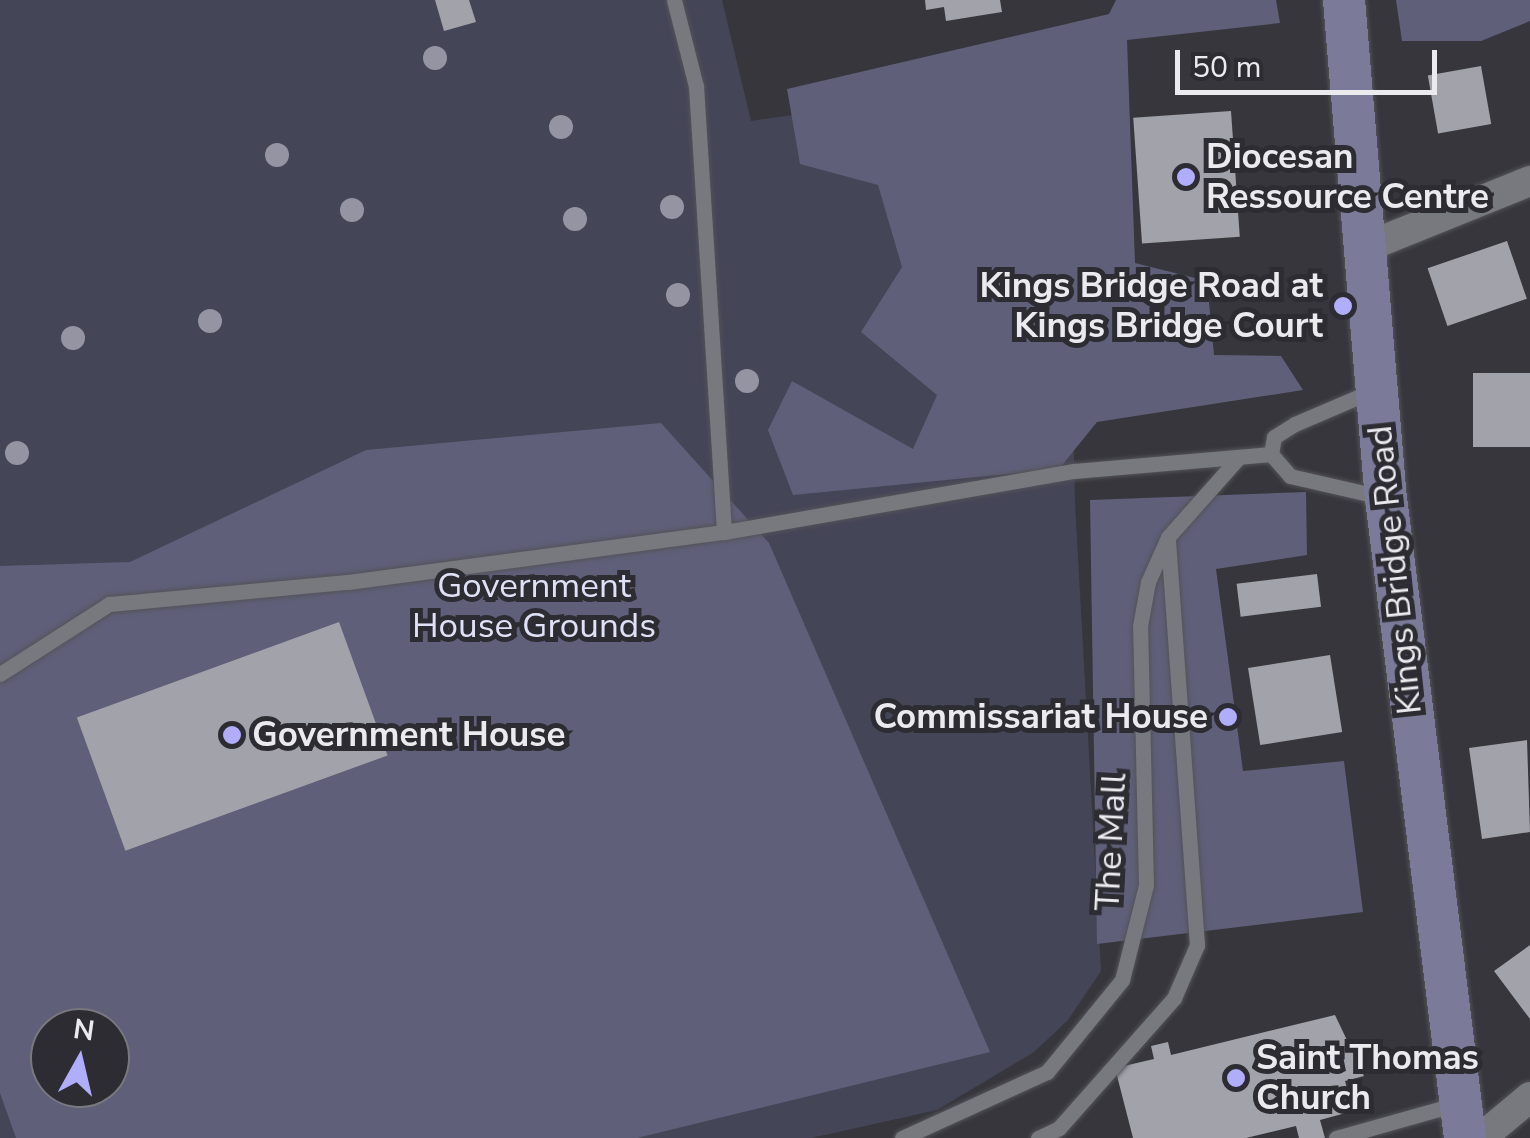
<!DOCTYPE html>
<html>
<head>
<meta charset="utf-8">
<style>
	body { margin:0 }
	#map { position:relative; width:1530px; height:1138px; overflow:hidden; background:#36363c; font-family:"Nunito Sans",sans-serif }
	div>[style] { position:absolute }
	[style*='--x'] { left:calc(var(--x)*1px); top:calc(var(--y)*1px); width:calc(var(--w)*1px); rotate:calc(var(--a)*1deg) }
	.green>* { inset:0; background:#454558 }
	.forest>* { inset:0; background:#5f5f79 }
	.building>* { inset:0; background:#a2a2aa; transform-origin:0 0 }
	.roads { filter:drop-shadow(0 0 2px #535358) drop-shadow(0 0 2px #535358) }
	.lane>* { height:15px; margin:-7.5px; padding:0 7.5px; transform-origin:7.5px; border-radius:7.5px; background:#78787f }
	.street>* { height:30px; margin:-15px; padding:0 15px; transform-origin:15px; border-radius:15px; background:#78787f }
	.secondary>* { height:42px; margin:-21px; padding:0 21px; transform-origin:21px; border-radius:21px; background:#7b7a98 }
	.trees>* { width:24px; height:24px; margin:-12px; border-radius:50%; background:#9494a2 }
	.dots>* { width:28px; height:28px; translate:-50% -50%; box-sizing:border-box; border:5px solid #2c2c32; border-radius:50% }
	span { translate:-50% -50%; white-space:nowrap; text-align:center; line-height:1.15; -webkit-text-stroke:10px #2c2c32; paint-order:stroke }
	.poi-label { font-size:35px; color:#ebebef; font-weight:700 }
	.left { translate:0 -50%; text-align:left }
	.right { translate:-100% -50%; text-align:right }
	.street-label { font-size:35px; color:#ebebef }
	.park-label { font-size:35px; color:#e0e1f6 }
	.north { position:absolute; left:30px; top:1008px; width:100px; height:100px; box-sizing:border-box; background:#2c2c32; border:2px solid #78787e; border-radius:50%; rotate:8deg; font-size:28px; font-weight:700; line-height:40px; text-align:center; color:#ebebef }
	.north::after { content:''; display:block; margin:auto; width:35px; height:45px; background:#b0aefa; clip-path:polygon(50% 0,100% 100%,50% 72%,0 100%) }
	.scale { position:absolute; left:1175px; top:50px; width:262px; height:45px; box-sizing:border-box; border:5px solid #ebebef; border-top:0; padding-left:12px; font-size:30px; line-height:35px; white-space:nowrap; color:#ebebef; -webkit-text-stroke:8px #2c2c32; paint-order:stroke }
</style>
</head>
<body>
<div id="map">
	<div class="green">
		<i style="clip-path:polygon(evenodd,0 0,722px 0,751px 121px,1066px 75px,1075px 503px,1101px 971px,1068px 1020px,1034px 1052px,937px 1110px,811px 1138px,0 1138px,0 0,50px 1028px,110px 1028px,110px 1088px,50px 1088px,50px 1028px)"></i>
	</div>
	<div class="forest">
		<i style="clip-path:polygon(1116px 0,1276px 0,1280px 23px,1127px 40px,1135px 263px,1207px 281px,1214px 355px,1281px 356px,1303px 390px,1097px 422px,1059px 469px,793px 495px,768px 430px,792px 381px,913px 449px,937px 395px,861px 332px,902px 267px,878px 185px,800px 164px,787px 89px,1109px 14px)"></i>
		<i style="clip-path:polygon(1396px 0,1530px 0,1530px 21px,1481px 41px,1402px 41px)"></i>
		<i style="clip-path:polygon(evenodd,661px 423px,769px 543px,990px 1052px,637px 1138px,16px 1138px,0 1093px,0 566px,130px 562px,366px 450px,661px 423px,50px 1028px,110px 1028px,110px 1088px,50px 1088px,50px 1028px)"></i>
		<i style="clip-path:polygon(1306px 492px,1307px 555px,1216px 569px,1243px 771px,1344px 761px,1363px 912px,1097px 944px,1090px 500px)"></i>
	</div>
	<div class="building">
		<i style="clip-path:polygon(435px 0,469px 0,476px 22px,444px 31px)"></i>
		<i style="clip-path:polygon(925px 0,1000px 0,1002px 12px,946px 21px,944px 7px,926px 10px)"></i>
		<i style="left:1481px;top:66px;width:59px;height:54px;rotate:80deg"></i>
		<i style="left:1231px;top:111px;width:126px;height:98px;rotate:86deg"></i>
		<i style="left:1507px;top:241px;width:61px;height:84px;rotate:71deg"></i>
		<i style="left:1530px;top:373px;width:74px;height:57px;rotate:90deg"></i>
		<i style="left:1317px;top:574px;width:33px;height:81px;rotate:83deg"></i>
		<i style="left:339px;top:622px;width:142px;height:279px;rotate:70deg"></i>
		<i style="left:1330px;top:655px;width:78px;height:83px;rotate:81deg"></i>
		<i style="clip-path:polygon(1527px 740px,1530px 832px,1482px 839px,1469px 748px)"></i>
		<i style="clip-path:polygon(1530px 945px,1530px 1019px,1494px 971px)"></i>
		<i style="clip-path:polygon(1335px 1015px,1364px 1076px,1345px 1081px,1353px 1111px,1320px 1120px,1325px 1138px,1299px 1138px,1296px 1126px,1246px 1138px,1133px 1138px,1115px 1068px,1154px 1059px,1151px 1046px,1168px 1042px,1171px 1055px)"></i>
	</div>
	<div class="roads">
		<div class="lane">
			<i style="--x:674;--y:0;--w:89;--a:75.7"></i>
			<i style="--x:696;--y:86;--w:447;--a:86.4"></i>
			<i style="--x:1271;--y:454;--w:29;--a:49"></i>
			<i style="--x:1290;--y:476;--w:94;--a:12.9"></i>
			<i style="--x:0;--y:674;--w:130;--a:-32.7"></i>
			<i style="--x:109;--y:604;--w:240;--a:-5.3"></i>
			<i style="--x:348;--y:582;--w:379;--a:-7.6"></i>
			<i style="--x:724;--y:532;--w:355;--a:-9.9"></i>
			<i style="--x:1074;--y:471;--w:198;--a:-4.9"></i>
			<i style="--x:1271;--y:454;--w:17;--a:-80"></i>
			<i style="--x:1274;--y:437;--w:25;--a:-32"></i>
			<i style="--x:1295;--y:424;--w:86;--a:-23.3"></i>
			<i style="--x:902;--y:1138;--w:159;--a:-24.5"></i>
			<i style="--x:1047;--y:1072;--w:119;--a:-50.8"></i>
			<i style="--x:1122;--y:980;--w:98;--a:-75.8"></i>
			<i style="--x:1146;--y:885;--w:259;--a:-91.3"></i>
			<i style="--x:1140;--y:626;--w:45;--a:-79.7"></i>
			<i style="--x:1148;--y:582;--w:49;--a:-66"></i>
			<i style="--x:1168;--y:537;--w:107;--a:-48.4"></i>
			<i style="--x:1038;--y:1138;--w:23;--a:-25"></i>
			<i style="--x:1059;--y:1128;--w:174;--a:-48.5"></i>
			<i style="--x:1174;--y:998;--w:58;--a:-66.5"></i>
			<i style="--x:1197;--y:945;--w:405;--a:-94.1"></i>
			<i style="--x:1336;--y:1138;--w:126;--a:-15.7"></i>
		</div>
		<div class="street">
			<i style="--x:1364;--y:248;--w:179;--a:-22"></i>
			<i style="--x:1481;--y:1138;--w:64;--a:-39.9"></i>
		</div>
		<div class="secondary">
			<i style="--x:1344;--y:0;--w:500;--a:85.2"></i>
			<i style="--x:1386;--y:498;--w:645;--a:82.96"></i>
		</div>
	</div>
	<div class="trees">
		<i style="left:435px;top:58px"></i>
		<i style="left:561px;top:127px"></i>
		<i style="left:277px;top:155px"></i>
		<i style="left:672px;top:207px"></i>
		<i style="left:352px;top:210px"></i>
		<i style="left:575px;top:219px"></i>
		<i style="left:678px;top:295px"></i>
		<i style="left:210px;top:321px"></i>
		<i style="left:73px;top:338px"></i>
		<i style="left:747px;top:381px"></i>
		<i style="left:17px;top:453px"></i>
	</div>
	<div class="dots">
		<i style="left:1186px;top:177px;background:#b0aefa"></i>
		<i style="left:1343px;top:306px;background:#b0aefa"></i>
		<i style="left:1228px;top:717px;background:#b0aefa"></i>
		<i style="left:232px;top:735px;background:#b0aefa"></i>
		<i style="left:1236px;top:1078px;background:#b0aefa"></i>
	</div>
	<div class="poi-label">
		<span class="left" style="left:1206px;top:177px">Diocesan<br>Ressource Centre</span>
		<span class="right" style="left:1323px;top:306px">Kings Bridge Road at<br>Kings Bridge Court</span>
		<span class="right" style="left:1208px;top:717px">Commissariat House</span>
		<span class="left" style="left:252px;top:735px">Government House</span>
		<span class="left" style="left:1256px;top:1078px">Saint Thomas<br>Church</span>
	</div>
	<div class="street-label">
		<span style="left:1395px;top:570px;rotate:-96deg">Kings Bridge Road</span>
		<span style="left:1111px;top:842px;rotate:-87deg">The Mall</span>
	</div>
	<div class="park-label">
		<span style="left:534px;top:606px">Government<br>House Grounds</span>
	</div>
	<div class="north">N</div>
	<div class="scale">50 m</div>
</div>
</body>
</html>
